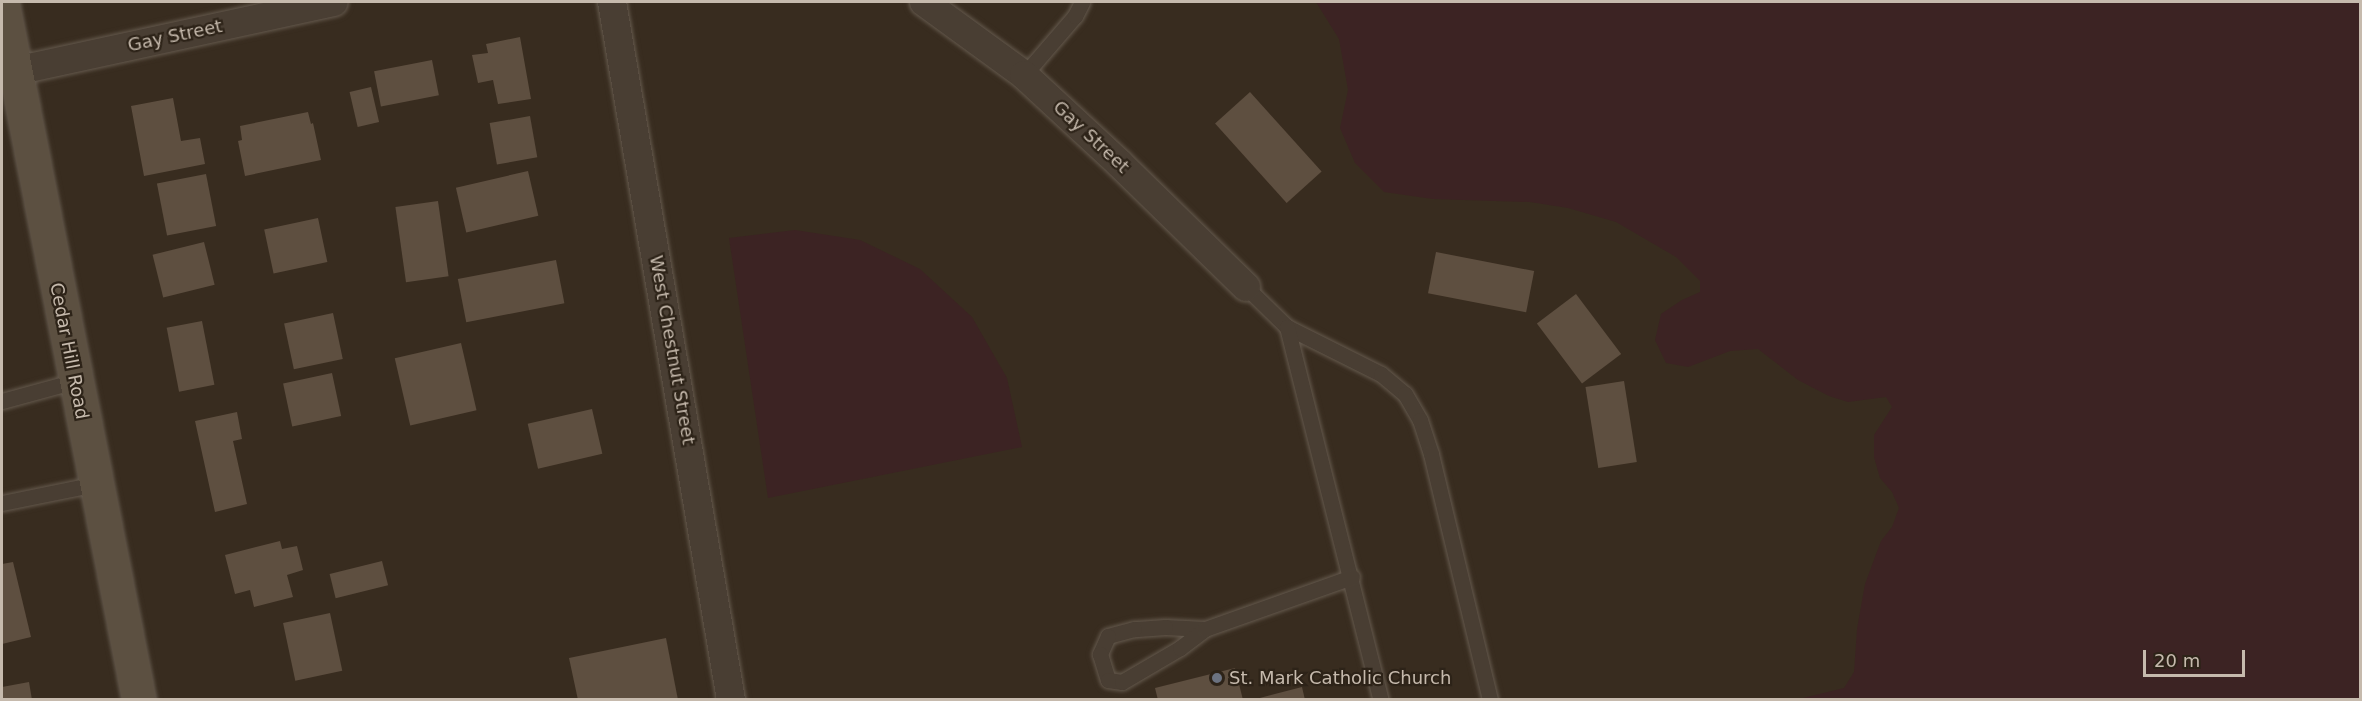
<!DOCTYPE html>
<html>
<head>
<meta charset="utf-8">
<style>
	body { margin:0 }
	#map { position:relative; width:2362px; height:701px; overflow:hidden; background:#382c1f; font-family:"DejaVu Sans",sans-serif }
	div>[style] { position:absolute }
	[style*='--x'] { left:calc(var(--x)*1px); top:calc(var(--y)*1px); width:calc(var(--w)*1px); rotate:calc(var(--a)*1deg) }
	.green>* { inset:0; background:#3c2323 }
	.building>* { inset:0; background:#5e4f40; transform-origin:0 0 }
	.roads { filter:drop-shadow(0 0 2px #64594d) drop-shadow(0 0 2px #64594d) }
	.service>* { height:15px; margin:-7.5px; padding:0 7.5px; transform-origin:7.5px; border-radius:7.5px; background:#493e33 }
	.minor>* { height:28px; margin:-14px; padding:0 14px; transform-origin:14px; border-radius:14px; background:#493e33 }
	.secondary>* { height:33px; margin:-16.5px; padding:0 16.5px; transform-origin:16.5px; border-radius:16.5px; background:#5c5041 }
	.dots>* { width:16px; height:16px; translate:-50% -50%; box-sizing:border-box; border:3px solid #2d2318; border-radius:50% }
	span { translate:-50% -50%; white-space:nowrap; text-align:center; line-height:1.15; -webkit-text-stroke:4.5px #2d2318; paint-order:stroke }
	.street-label { font-size:18px; color:#c6baad }
	.poi-label { font-size:18px; color:#c6baad }
	.left { translate:0 -50%; text-align:left }
	.frame { position:absolute; inset:0; border:3px solid #c6baad; pointer-events:none }
	.scale { position:absolute; left:2143px; top:650px; width:102px; height:27px; box-sizing:border-box; border:3px solid #c6baad; border-top:0; padding-left:8px; font-size:18px; line-height:21px; white-space:nowrap; color:#c6baad; -webkit-text-stroke:4px #2d2318; paint-order:stroke }
</style>
</head>
<body>
<div id="map">
	<div class="green">
		<i style="clip-path:polygon(1316px 2px,2360px 2px,2360px 699px,1799px 699px,1844px 688px,1854px 672px,1857px 629px,1865px 584px,1881px 541px,1892px 527px,1899px 508px,1892px 492px,1880px 478px,1874px 457px,1874px 435px,1892px 407px,1886px 397px,1848px 402px,1829px 396px,1798px 380px,1758px 349px,1730px 351px,1688px 367px,1666px 363px,1655px 340px,1661px 314px,1682px 300px,1700px 292px,1700px 281px,1676px 257px,1616px 222px,1568px 208px,1530px 202px,1433px 199px,1384px 192px,1355px 163px,1340px 128px,1348px 90px,1339px 39px)"></i>
		<i style="clip-path:polygon(795px 230px,860px 240px,920px 269px,972px 317px,1007px 378px,1022px 447px,768px 498px,729px 238px)"></i>
	</div>
	<div class="building">
		<i style="clip-path:polygon(520px 37px,531px 99px,498px 104px,493px 80px,478px 83px,472px 55px,488px 53px,486px 44px)"></i>
		<i style="left:432px;top:60px;width:36px;height:59px;rotate:79deg"></i>
		<i style="left:371px;top:87px;width:36px;height:22px;rotate:77deg"></i>
		<i style="left:1250px;top:92px;width:107px;height:47px;rotate:48deg"></i>
		<i style="clip-path:polygon(173px 98px,181px 141px,200px 138px,205px 164px,144px 176px,131px 106px)"></i>
		<i style="clip-path:polygon(308px 112px,311px 124px,313px 123px,321px 160px,245px 176px,238px 141px,242px 140px,240px 126px)"></i>
		<i style="left:530px;top:116px;width:42px;height:41px;rotate:80deg"></i>
		<i style="left:528px;top:171px;width:46px;height:74px;rotate:77deg"></i>
		<i style="left:206px;top:174px;width:53px;height:50px;rotate:79deg"></i>
		<i style="left:438px;top:201px;width:76px;height:43px;rotate:82deg"></i>
		<i style="left:318px;top:218px;width:45px;height:55px;rotate:78deg"></i>
		<i style="left:204px;top:242px;width:44px;height:53px;rotate:76deg"></i>
		<i style="left:1436px;top:252px;width:100px;height:42px;rotate:11deg"></i>
		<i style="left:556px;top:260px;width:44px;height:100px;rotate:79deg"></i>
		<i style="left:1576px;top:294px;width:75px;height:49px;rotate:53deg"></i>
		<i style="left:333px;top:313px;width:47px;height:50px;rotate:78deg"></i>
		<i style="left:202px;top:321px;width:65px;height:36px;rotate:79deg"></i>
		<i style="left:461px;top:343px;width:69px;height:68px;rotate:77deg"></i>
		<i style="left:332px;top:373px;width:44px;height:50px;rotate:78deg"></i>
		<i style="left:1624px;top:381px;width:82px;height:39px;rotate:81deg"></i>
		<i style="left:592px;top:409px;width:46px;height:66px;rotate:77deg"></i>
		<i style="clip-path:polygon(237px 412px,242px 439px,233px 441px,247px 504px,215px 512px,195px 421px)"></i>
		<i style="clip-path:polygon(280px 541px,282px 549px,297px 546px,303px 570px,287px 575px,293px 597px,254px 607px,250px 590px,235px 594px,225px 555px)"></i>
		<i style="left:382px;top:561px;width:25px;height:54px;rotate:76deg"></i>
		<i style="clip-path:polygon(13px 562px,31px 637px,2px 644px,2px 564px)"></i>
		<i style="left:330px;top:613px;width:59px;height:48px;rotate:78deg"></i>
		<i style="clip-path:polygon(666px 638px,678px 700px,578px 700px,569px 658px)"></i>
		<i style="clip-path:polygon(1235px 668px,1243px 700px,1158px 700px,1155px 688px)"></i>
		<i style="clip-path:polygon(29px 682px,32px 700px,2px 700px,2px 687px)"></i>
		<i style="clip-path:polygon(1302px 687px,1305px 700px,1256px 700px,1256px 699px)"></i>
	</div>
	<div class="roads">
		<div class="service">
			<i style="--x:1024;--y:75;--w:78;--a:-49.2"></i>
			<i style="--x:1075;--y:16;--w:16;--a:-63"></i>
			<i style="--x:1246;--y:287;--w:57;--a:44.3"></i>
			<i style="--x:1287;--y:327;--w:105;--a:26.6"></i>
			<i style="--x:1381;--y:374;--w:31;--a:40"></i>
			<i style="--x:1405;--y:394;--w:30;--a:60"></i>
			<i style="--x:1420;--y:420;--w:36;--a:72"></i>
			<i style="--x:1431;--y:454;--w:253;--a:76.5"></i>
			<i style="--x:1287;--y:327;--w:385;--a:75.9"></i>
			<i style="--x:2;--y:401;--w:76;--a:-15.3"></i>
			<i style="--x:2;--y:503;--w:95;--a:-11.5"></i>
			<i style="--x:1205;--y:629;--w:40;--a:-177.1"></i>
			<i style="--x:1165;--y:627;--w:31;--a:176"></i>
			<i style="--x:1134;--y:629;--w:27;--a:165"></i>
			<i style="--x:1108;--y:636;--w:20;--a:114"></i>
			<i style="--x:1100;--y:654;--w:27;--a:73"></i>
			<i style="--x:1108;--y:680;--w:14;--a:8"></i>
			<i style="--x:1122;--y:682;--w:67;--a:-30.4"></i>
			<i style="--x:1180;--y:648;--w:31;--a:-37"></i>
			<i style="--x:1205;--y:629;--w:156;--a:-19.5"></i>
		</div>
		<div class="minor">
			<i style="--x:612;--y:2;--w:708;--a:80.32"></i>
			<i style="--x:924;--y:2;--w:124;--a:36.1"></i>
			<i style="--x:1024;--y:75;--w:131;--a:42.8"></i>
			<i style="--x:1120;--y:164;--w:176;--a:44.3"></i>
			<i style="--x:15;--y:71;--w:326;--a:-12.2"></i>
		</div>
		<div class="secondary">
			<i style="--x:2;--y:2;--w:711;--a:78.9"></i>
		</div>
	</div>
	<div class="dots">
		<i style="left:1217px;top:678px;background:#6b7280"></i>
	</div>
	<div class="street-label">
		<span style="left:175px;top:36px;rotate:-12deg">Gay Street</span>
		<span style="left:1091px;top:137px;rotate:43deg">Gay Street</span>
		<span style="left:672px;top:350px;rotate:80deg">West Chestnut Street</span>
		<span style="left:69px;top:351px;rotate:79deg">Cedar Hill Road</span>
	</div>
	<div class="poi-label">
		<span class="left" style="left:1229px;top:678px">St. Mark Catholic Church</span>
	</div>
	<div class="frame"></div>
	<div class="scale">20 m</div>
</div>
</body>
</html>
